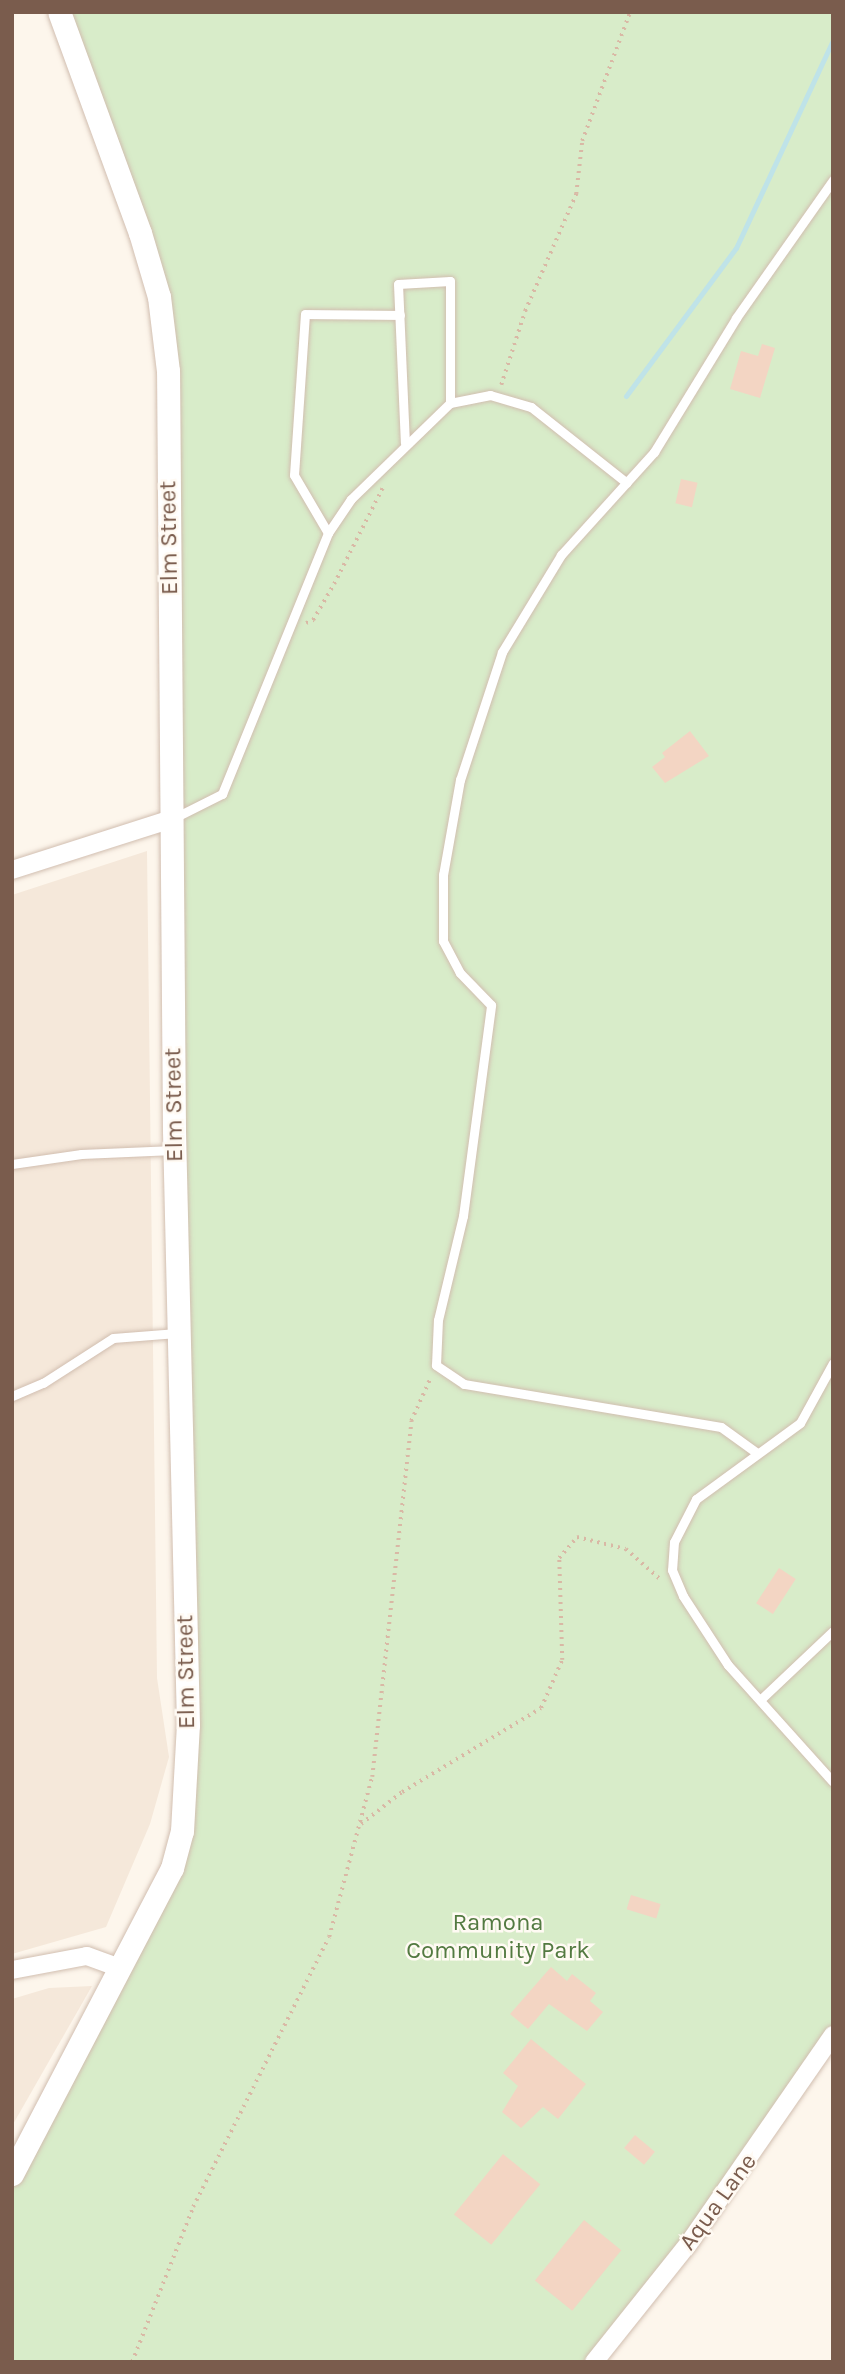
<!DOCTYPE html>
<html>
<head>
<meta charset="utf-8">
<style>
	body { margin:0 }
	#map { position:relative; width:845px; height:2374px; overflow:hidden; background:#fdf6ec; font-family:Karla,sans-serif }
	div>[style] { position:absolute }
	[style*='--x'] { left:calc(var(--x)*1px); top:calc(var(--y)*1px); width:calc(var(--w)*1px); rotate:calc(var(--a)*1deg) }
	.residential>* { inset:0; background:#f5e8da }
	.green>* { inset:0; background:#d8ecc9 }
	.stream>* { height:5px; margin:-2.5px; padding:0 2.5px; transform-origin:2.5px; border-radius:2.5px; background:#bfe3e8 }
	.building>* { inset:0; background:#f3d5c3; transform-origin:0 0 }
	.path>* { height:3.5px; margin-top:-1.75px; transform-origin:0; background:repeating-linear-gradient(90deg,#d9b8a5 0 2px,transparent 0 7px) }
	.roads { filter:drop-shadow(0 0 2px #d1beb0) drop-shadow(0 0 2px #d1beb0) }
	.lane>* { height:9px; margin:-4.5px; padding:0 4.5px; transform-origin:4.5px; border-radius:4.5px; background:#fff }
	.street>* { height:18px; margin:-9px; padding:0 9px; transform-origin:9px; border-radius:9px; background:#fff }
	.secondary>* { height:23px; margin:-11.5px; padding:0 11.5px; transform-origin:11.5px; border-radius:11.5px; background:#fff }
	span { translate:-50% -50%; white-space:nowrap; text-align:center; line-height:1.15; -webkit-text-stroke:5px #fffaf3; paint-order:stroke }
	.street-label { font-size:24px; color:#7a5c4d }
	.park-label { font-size:24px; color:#537a41 }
	.frame { position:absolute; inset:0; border:14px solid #7a5c4d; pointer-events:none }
</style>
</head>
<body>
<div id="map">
	<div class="residential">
		<i style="clip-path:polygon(147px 851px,157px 1678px,169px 1757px,150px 1824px,106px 1927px,12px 1954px,12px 895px)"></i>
		<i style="clip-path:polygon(92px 1986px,12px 2126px,12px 1999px,49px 1988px)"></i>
	</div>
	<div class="green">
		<i style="clip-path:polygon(59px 12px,833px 12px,833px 2048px,595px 2362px,12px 2362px,12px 2178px,182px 1831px,162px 320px)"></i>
	</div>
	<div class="stream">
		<i style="--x:626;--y:396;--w:184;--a:-53.4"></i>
		<i style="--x:736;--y:248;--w:230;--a:-65"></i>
	</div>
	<div class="building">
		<i style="clip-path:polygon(762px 344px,775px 348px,760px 398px,730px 389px,741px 351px,758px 356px)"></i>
		<i style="left:681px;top:479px;width:17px;height:25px;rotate:13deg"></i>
		<i style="clip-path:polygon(690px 731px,709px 756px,665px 783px,652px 767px,665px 757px,662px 753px)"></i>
		<i style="left:779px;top:1568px;width:20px;height:42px;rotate:33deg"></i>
		<i style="left:631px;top:1895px;width:31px;height:15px;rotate:17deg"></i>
		<i style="clip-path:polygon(551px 1967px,567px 1981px,572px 1974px,596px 1993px,590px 2001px,603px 2012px,587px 2031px,549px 2004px,528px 2029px,510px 2014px)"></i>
		<i style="clip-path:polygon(531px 2039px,586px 2084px,558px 2119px,543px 2107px,521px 2128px,502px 2112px,518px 2086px,503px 2073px)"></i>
		<i style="left:635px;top:2135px;width:26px;height:17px;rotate:40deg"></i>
		<i style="left:503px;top:2154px;width:48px;height:78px;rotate:39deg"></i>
		<i style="left:584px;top:2220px;width:48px;height:78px;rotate:39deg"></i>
	</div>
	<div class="path">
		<i style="--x:501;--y:385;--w:78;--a:-72"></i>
		<i style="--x:525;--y:311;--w:128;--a:-66.4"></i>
		<i style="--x:576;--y:194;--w:53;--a:-83.5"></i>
		<i style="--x:582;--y:141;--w:138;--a:-69.6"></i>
		<i style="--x:306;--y:623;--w:8;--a:-23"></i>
		<i style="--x:313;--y:620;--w:42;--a:-59.7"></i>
		<i style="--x:334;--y:584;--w:111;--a:-63.2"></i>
		<i style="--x:361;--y:1824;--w:52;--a:-38"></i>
		<i style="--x:402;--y:1792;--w:162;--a:-31.1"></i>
		<i style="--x:541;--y:1708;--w:52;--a:-66.4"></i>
		<i style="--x:562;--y:1660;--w:102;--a:-91.7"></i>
		<i style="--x:559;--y:1558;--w:28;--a:-49"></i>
		<i style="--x:577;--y:1537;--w:50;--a:13.8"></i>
		<i style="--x:626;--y:1549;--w:47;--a:41.5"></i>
		<i style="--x:132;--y:2362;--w:167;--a:-68.5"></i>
		<i style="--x:193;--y:2207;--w:302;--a:-63.3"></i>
		<i style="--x:329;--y:1937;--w:166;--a:-75"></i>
		<i style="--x:372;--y:1777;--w:358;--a:-83.7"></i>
		<i style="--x:411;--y:1421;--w:48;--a:-65.6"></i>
	</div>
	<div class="roads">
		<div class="lane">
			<i style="--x:450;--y:403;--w:41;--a:-11.3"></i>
			<i style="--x:490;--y:395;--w:43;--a:16.3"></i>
			<i style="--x:531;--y:407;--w:122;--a:38.4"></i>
			<i style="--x:328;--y:533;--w:67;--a:-120.4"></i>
			<i style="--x:294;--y:475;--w:161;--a:-86.1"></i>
			<i style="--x:305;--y:314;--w:95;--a:0.6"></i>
			<i style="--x:174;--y:818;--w:54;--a:-26.6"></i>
			<i style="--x:222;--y:794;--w:282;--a:-67.9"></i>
			<i style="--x:328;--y:533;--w:41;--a:-55.9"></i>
			<i style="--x:351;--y:499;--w:138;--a:-44.1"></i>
			<i style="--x:450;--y:403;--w:122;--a:-90"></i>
			<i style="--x:450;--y:281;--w:52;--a:176.7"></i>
			<i style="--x:398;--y:284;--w:159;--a:87.5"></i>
			<i style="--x:12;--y:1164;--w:70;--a:-8.2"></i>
			<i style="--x:81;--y:1154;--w:93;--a:-2.5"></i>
			<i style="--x:833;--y:1363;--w:68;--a:118.8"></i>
			<i style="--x:800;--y:1423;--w:129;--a:143.8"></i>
			<i style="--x:696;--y:1499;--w:48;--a:117.1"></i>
			<i style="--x:674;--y:1542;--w:28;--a:94"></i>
			<i style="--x:672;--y:1570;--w:28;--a:67"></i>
			<i style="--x:683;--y:1596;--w:82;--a:56.9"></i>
			<i style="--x:728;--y:1665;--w:157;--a:48.1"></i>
			<i style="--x:12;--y:1396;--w:34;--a:-23"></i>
			<i style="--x:43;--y:1383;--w:83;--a:-32.7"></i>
			<i style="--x:113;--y:1338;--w:64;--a:-4.5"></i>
			<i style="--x:757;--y:1453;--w:44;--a:-144.2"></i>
			<i style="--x:721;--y:1427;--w:261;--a:-170.5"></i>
			<i style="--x:464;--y:1384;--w:34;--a:-146"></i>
			<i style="--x:436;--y:1365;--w:45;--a:-87.5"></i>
			<i style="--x:438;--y:1320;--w:107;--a:-76.5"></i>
			<i style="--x:463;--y:1216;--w:213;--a:-82.4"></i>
			<i style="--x:491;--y:1005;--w:45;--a:-134.1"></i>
			<i style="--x:460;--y:973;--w:36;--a:-118"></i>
			<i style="--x:443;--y:941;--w:66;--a:-90"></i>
			<i style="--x:443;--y:875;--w:97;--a:-79.9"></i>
			<i style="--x:460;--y:780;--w:135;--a:-71.8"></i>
			<i style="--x:502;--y:652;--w:114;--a:-58.7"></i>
			<i style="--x:561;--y:555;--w:139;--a:-47.9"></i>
			<i style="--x:654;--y:452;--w:157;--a:-58.5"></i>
			<i style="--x:736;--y:318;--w:169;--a:-54.9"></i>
			<i style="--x:760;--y:1700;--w:100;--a:-43.4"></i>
		</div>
		<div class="street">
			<i style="--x:12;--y:870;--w:168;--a:-17.7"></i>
			<i style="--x:12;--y:1970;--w:76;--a:-10.6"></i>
			<i style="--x:87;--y:1956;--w:35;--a:20"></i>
			<i style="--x:594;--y:2362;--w:152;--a:-51.4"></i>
			<i style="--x:689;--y:2243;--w:253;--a:-55.3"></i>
		</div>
		<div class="secondary">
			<i style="--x:12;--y:2174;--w:345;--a:-62.4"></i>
			<i style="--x:172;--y:1868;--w:38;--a:-75"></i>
			<i style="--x:182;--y:1831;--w:106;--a:-86.8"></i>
			<i style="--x:188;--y:1725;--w:595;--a:-91.35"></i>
			<i style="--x:174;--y:1130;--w:759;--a:-90.45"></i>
			<i style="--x:168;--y:371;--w:75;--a:-96.9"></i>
			<i style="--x:159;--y:297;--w:67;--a:-106.5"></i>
			<i style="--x:140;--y:233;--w:235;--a:-110.1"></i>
		</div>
	</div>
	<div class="street-label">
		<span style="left:169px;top:538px;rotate:-91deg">Elm Street</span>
		<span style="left:174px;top:1105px;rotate:-91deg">Elm Street</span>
		<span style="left:186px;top:1672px;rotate:-91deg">Elm Street</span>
		<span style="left:718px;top:2202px;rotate:-54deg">Aqua Lane</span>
	</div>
	<div class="park-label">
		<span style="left:498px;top:1937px">Ramona<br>Community Park</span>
	</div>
	<div class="frame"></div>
</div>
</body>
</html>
